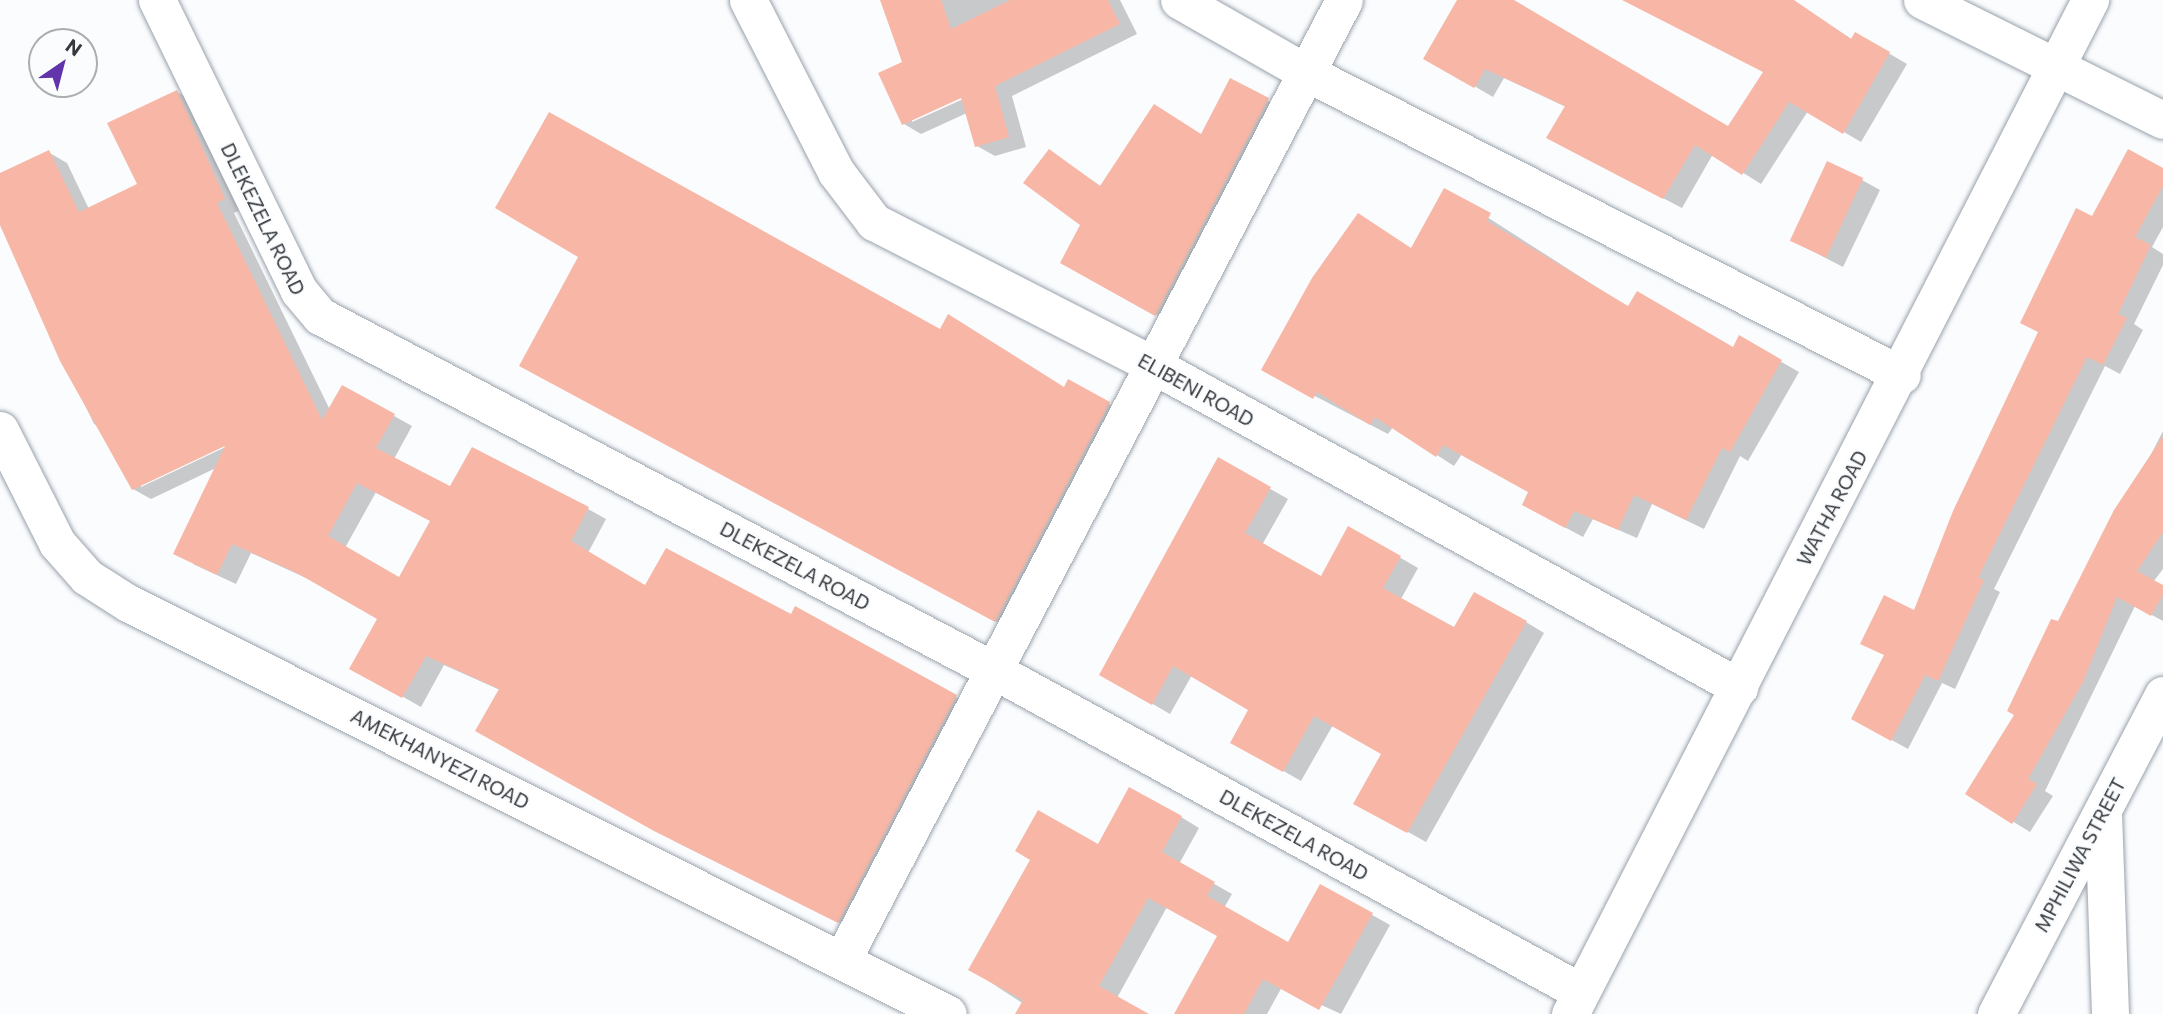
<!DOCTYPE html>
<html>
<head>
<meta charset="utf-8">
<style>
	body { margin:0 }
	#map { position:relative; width:2163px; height:1014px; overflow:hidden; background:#fafcfe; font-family:Commissioner,sans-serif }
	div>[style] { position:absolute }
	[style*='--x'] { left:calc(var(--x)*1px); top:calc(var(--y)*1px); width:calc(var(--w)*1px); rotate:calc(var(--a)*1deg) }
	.shadow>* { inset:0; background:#0003 }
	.building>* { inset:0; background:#f8b7a6; transform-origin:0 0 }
	.roads { filter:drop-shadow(0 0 2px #9aa2ab) drop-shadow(0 0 2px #9aa2ab) }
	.street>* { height:37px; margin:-18.5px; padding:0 18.5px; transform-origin:18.5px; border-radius:18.5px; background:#fff }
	span { translate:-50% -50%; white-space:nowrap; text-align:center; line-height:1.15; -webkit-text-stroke:5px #fafcfe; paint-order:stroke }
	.street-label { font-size:19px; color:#35383c }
	.north { position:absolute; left:28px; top:28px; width:70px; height:70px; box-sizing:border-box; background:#fafcfe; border:2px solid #abaeb0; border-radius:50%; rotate:35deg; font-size:19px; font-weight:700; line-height:28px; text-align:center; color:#35383c }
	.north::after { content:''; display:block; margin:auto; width:24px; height:32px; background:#6134ac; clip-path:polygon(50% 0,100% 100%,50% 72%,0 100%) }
</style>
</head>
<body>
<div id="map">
	<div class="shadow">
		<i style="clip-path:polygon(evenodd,882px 0,1120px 0,1137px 34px,1012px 96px,1026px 147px,995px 156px,977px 146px,967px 113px,921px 134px,904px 124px,904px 63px,882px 0,969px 92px,970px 96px,912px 122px,912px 119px,969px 92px)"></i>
		<i style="clip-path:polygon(1459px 0,1498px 0,1729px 128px,1765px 72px,1625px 0,1792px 0,1853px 40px,1856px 34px,1907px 64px,1861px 142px,1808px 111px,1761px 184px,1713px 154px,1682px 208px,1566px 148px,1566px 107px,1504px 78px,1493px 97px,1426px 58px)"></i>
		<i style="clip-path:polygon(1230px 80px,1285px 110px,1173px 324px,1062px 262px,1082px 224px,1049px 151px,1102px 187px,1202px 135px)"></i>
		<i style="clip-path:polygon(evenodd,177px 92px,195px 102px,242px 209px,234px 213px,330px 410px,342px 387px,412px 426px,394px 459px,450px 489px,472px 449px,588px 509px,606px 519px,588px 553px,646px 587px,791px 616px,974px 706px,856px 931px,674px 841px,500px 690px,444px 665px,421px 707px,352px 668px,379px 619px,317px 583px,251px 553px,236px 584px,193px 564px,216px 468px,151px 499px,133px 489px,105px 430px,94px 424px,0 225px,0 175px,48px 152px,67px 163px,89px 209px,140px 185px,177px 92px,232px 440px,234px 443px,141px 487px,141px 484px,232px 440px,177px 92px,376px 492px,432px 521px,400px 579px,345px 548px,376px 492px)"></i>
		<i style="clip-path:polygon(2163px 170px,2163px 227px,2152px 247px,2163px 254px,2163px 265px,2134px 324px,2143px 330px,2120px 374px,2105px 366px,1994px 589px,2000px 592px,1955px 689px,1942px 683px,1908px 749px,1870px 728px,1915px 612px,2093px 218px)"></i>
		<i style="clip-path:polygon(1862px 180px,1880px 190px,1843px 267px,1791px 240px)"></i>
		<i style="clip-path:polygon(1445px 190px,1629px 308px,1733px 349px,1740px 338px,1799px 372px,1748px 461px,1740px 456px,1704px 529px,1652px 504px,1637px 538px,1593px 519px,1583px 537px,1542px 515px,1531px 492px,1462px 454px,1454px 466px,1393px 427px,1388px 434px,1263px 369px,1413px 250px)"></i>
		<i style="clip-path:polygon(581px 256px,941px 331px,1065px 389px,1069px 382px,1127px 414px,1014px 631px,539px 375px)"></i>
		<i style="clip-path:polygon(2163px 431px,2163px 569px,2153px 582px,2163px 587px,2163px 621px,2135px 606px,2045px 791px,2053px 796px,2030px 832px,1968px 794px,2017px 715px)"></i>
		<i style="clip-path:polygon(1219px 460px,1288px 499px,1262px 545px,1321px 578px,1349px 528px,1418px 568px,1401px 599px,1455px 630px,1526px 622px,1544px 633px,1426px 842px,1356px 803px,1383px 753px,1333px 725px,1301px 781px,1233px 742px,1251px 709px,1192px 675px,1170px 714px,1101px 674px)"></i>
		<i style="clip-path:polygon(1181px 817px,1199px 828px,1179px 864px,1232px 894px,1224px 908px,1289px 944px,1321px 886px,1390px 925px,1341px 1014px,1282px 987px,1267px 1014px,1176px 1014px,1219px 936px,1167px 907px,1117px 998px,1145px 1014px,1039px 1014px,970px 969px,1099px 847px)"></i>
	</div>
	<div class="building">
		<i style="clip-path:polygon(880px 0,941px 0,951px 29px,1010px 0,1108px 0,1120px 24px,995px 86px,1009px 137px,975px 147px,961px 98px,902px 125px,878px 73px,902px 62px)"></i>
		<i style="clip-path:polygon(1457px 0,1514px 0,1728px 126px,1763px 72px,1622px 0,1794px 0,1851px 39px,1855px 32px,1890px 52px,1843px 134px,1789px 102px,1742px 175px,1695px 145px,1663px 199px,1546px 138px,1565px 106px,1485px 69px,1474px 88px,1423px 59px)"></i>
		<i style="clip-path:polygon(1230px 78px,1269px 98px,1155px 316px,1060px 263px,1080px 225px,1023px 183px,1049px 149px,1100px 186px,1154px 104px,1201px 134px)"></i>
		<i style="clip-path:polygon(evenodd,177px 90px,225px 199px,217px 203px,322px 420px,342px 385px,395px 414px,376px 448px,450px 486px,472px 447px,589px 507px,571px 541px,645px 585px,666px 548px,791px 614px,795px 606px,957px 695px,838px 923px,654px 831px,475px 731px,499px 689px,426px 656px,402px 698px,349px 669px,377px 619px,297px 573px,232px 544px,217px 575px,173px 554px,225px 446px,132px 490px,60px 361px,0 225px,0 173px,49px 150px,79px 212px,137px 184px,107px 123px,177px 90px,357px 483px,430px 521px,399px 577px,328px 536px,357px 483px)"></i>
		<i style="clip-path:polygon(549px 112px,940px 329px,948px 314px,1064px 387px,1068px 379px,1110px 402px,995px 622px,519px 366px,578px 257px,495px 208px)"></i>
		<i style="clip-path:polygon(2128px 149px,2163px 168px,2163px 186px,2135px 237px,2151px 245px,2118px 314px,2127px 318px,2103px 365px,2087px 357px,1978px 578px,1984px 580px,1938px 681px,1925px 675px,1891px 741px,1851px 719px,1884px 655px,1860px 644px,1884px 595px,1914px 610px,1953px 511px,2038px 332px,2020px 323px,2076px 208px,2092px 216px)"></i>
		<i style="left:1827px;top:161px;width:40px;height:88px;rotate:25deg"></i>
		<i style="clip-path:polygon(1444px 188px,1491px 213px,1487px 221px,1628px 306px,1637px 291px,1733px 347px,1739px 335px,1782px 360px,1730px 452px,1722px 448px,1686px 520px,1634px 495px,1618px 530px,1574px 511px,1565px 528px,1522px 505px,1528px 492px,1443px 445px,1436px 457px,1375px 417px,1370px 425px,1317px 392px,1313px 399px,1261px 370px,1312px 278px,1358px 213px,1411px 248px)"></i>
		<i style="clip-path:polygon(2163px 436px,2163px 532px,2137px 571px,2163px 585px,2163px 595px,2151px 616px,2117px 597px,2083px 682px,2028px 779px,2037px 784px,2012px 824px,1965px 794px,2014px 715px,2007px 711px,2051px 619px,2058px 621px,2114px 510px)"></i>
		<i style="clip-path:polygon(1218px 457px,1271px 487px,1245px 533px,1321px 576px,1348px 526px,1401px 556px,1383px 588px,1454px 627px,1474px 592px,1527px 621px,1407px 833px,1353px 804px,1381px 754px,1314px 716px,1283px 772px,1230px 743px,1248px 710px,1173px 666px,1152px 705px,1099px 675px)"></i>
		<i style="clip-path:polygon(1129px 787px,1182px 816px,1162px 852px,1215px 882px,1207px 896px,1288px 942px,1320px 884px,1373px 913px,1319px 1010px,1263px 979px,1244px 1014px,1174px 1014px,1217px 936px,1148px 898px,1099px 986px,1149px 1014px,1015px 1014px,1023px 1000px,968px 970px,1030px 860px,1015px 851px,1038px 810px,1098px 844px)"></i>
	</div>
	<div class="roads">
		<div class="street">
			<i style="--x:157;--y:0;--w:324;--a:64"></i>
			<i style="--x:299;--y:291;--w:33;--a:50"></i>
			<i style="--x:320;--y:316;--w:763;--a:27.74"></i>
			<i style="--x:995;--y:671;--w:668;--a:28.71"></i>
			<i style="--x:748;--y:0;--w:193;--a:62.9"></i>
			<i style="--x:836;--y:172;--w:63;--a:52.8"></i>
			<i style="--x:874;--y:222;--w:314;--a:27.1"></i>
			<i style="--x:1153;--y:365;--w:669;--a:28.79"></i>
			<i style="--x:1179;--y:0;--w:147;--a:29.7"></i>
			<i style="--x:1307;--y:73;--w:667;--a:26.91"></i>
			<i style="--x:1922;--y:0;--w:269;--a:26.5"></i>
			<i style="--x:0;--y:430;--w:127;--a:63.2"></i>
			<i style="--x:57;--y:543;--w:45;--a:48.6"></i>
			<i style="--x:87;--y:577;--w:49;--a:32.4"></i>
			<i style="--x:128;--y:603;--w:917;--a:26.62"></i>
			<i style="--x:2103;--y:813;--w:201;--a:88"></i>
			<i style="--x:842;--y:960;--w:1083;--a:-62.39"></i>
			<i style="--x:1570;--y:1014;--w:1140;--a:-62.85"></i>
			<i style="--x:1996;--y:1014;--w:360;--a:-62.4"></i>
		</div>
	</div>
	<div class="street-label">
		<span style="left:263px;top:219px;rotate:64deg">DLEKEZELA ROAD</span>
		<span style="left:1196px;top:390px;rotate:29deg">ELIBENI ROAD</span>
		<span style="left:1832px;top:508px;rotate:-62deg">WATHA ROAD</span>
		<span style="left:795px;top:566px;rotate:28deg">DLEKEZELA ROAD</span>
		<span style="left:440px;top:759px;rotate:27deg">AMEKHANYEZI ROAD</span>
		<span style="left:1294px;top:835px;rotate:29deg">DLEKEZELA ROAD</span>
		<span style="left:2080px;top:855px;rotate:-62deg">MPHILIWA STREET</span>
	</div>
	<div class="north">N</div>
</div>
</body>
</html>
